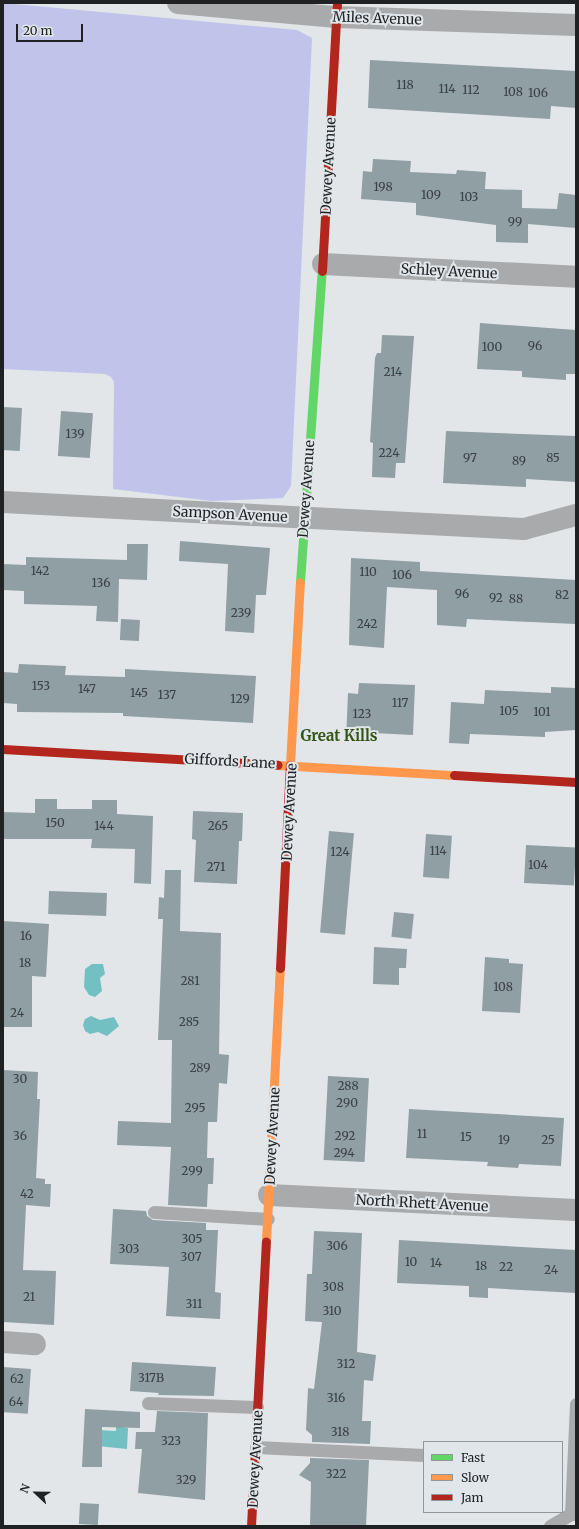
<!DOCTYPE html>
<html>
<head>
<meta charset="utf-8">
<style>
	body { margin:0 }
	#map { position:relative; width:579px; height:1529px; overflow:hidden; background:#e3e6e8; font-family:Merriweather,serif }
	div>[style] { position:absolute }
	[style*='--x'] { left:calc(var(--x)*1px); top:calc(var(--y)*1px); width:calc(var(--w)*1px); rotate:calc(var(--a)*1deg) }
	.forest>* { inset:0; background:#c2c3ea }
	.water>* { inset:0; background:#72c0c2 }
	.building>* { inset:0; background:#8f9fa4; transform-origin:0 0 }
	.lane>* { height:13px; margin:-6.5px; padding:0 6.5px; transform-origin:6.5px; border-radius:6.5px; background:#a9aaab }
	.street>* { height:22px; margin:-11px; padding:0 11px; transform-origin:11px; border-radius:11px; background:#a9aaab }
	.fast>* { height:9px; margin:-4.5px; padding:0 4.5px; transform-origin:4.5px; border-radius:4.5px; background:#63d668 }
	.slow>* { height:9px; margin:-4.5px; padding:0 4.5px; transform-origin:4.5px; border-radius:4.5px; background:#ff974d }
	.jam>* { height:9px; margin:-4.5px; padding:0 4.5px; transform-origin:4.5px; border-radius:4.5px; background:#b3261e }
	span { translate:-50% -50%; white-space:nowrap; text-align:center; line-height:1.15; -webkit-text-stroke:4px #e1e6ea; paint-order:stroke }
	.number-label { font-size:12px; color:#3b4043 }
	.number-label span { -webkit-text-stroke-width:0 }
	.street-label { font-size:14px; color:#1f2123 }
	.neighbourhood-label { font-size:15px; color:#335412; font-weight:700 }
	.frame { position:absolute; inset:0; border:4px solid #1f2123; pointer-events:none }
	.legend { position:absolute; left:423px; top:1441px; width:140px; height:72px; box-sizing:border-box; background:#e1e6ea; border:1px solid #93979a; margin:0; padding:5px 7px; list-style:none; font-size:12px; color:#1f2123 }
	.legend li { display:flex; align-items:center; gap:8px; height:20px }
	.legend b { width:20px; border:1px solid #93979a }
	.north { position:absolute; left:16px; top:1473px; width:40px; height:40px; -webkit-text-stroke:3px #e1e6ea; paint-order:stroke; rotate:292deg; font-size:11px; font-weight:700; line-height:16px; text-align:center; color:#1f2123 }
	.north::after { content:''; display:block; margin:auto; width:14px; height:18px; background:#1f2123; clip-path:polygon(50% 0,100% 100%,50% 72%,0 100%) }
	.scale { position:absolute; left:16px; top:24px; width:67px; height:18px; box-sizing:border-box; border:2px solid #1f2123; border-top:0; padding-left:5px; font-size:12px; line-height:14px; white-space:nowrap; color:#1f2123; -webkit-text-stroke:3px #e1e6ea; paint-order:stroke }
</style>
</head>
<body>
<div id="map">
	<div class="forest">
		<i style="clip-path:polygon(3px 3px,297px 30px,312px 38px,291px 486px,283px 498px,212px 501px,113px 489px,114px 382px,111px 377px,105px 374px,3px 369px)"></i>
	</div>
	<div class="water">
		<i style="clip-path:polygon(92px 964px,103px 964px,105px 974px,100px 978px,102px 991px,95px 997px,89px 995px,84px 987px,85px 969px)"></i>
		<i style="clip-path:polygon(91px 1016px,100px 1020px,114px 1017px,119px 1026px,107px 1036px,98px 1032px,90px 1034px,85px 1031px,83px 1025px,85px 1019px)"></i>
		<i style="clip-path:polygon(116px 1426px,128px 1428px,127px 1449px,97px 1446px,98px 1430px,116px 1431px)"></i>
	</div>
	<div class="building">
		<i style="clip-path:polygon(370px 60px,576px 71px,576px 108px,551px 106px,550px 119px,368px 108px)"></i>
		<i style="clip-path:polygon(373px 159px,411px 161px,410px 172px,456px 174px,457px 170px,486px 172px,485px 189px,522px 190px,522px 208px,557px 209px,559px 193px,576px 195px,576px 228px,528px 224px,528px 243px,496px 242px,496px 225px,416px 215px,416px 203px,361px 199px,363px 171px,372px 172px)"></i>
		<i style="clip-path:polygon(480px 323px,576px 330px,576px 374px,566px 374px,566px 380px,522px 377px,522px 371px,477px 369px)"></i>
		<i style="clip-path:polygon(382px 335px,414px 336px,405px 463px,396px 463px,395px 478px,372px 477px,373px 443px,370px 442px,375px 358px,377px 353px,381px 353px)"></i>
		<i style="left:3px;top:407px;width:19px;height:43px;rotate:3deg"></i>
		<i style="left:61px;top:411px;width:32px;height:45px;rotate:4deg"></i>
		<i style="clip-path:polygon(446px 431px,576px 436px,576px 482px,526px 479px,526px 487px,443px 483px)"></i>
		<i style="clip-path:polygon(180px 541px,270px 548px,266px 595px,256px 595px,254px 633px,225px 631px,228px 564px,179px 561px)"></i>
		<i style="clip-path:polygon(127px 544px,148px 544px,147px 580px,119px 579px,118px 622px,96px 621px,97px 606px,24px 604px,24px 591px,3px 590px,3px 564px,26px 565px,26px 557px,127px 560px)"></i>
		<i style="clip-path:polygon(351px 558px,420px 562px,420px 571px,576px 580px,576px 624px,467px 619px,466px 627px,437px 625px,437px 590px,387px 587px,384px 648px,349px 645px)"></i>
		<i style="left:121px;top:619px;width:19px;height:21px;rotate:3deg"></i>
		<i style="clip-path:polygon(19px 664px,66px 666px,65px 675px,125px 677px,125px 669px,256px 676px,253px 723px,123px 716px,123px 713px,17px 712px,17px 704px,3px 703px,3px 672px,18px 673px)"></i>
		<i style="clip-path:polygon(359px 683px,415px 685px,413px 735px,373px 733px,373px 740px,346px 740px,348px 693px,358px 694px)"></i>
		<i style="clip-path:polygon(551px 687px,576px 688px,576px 730px,545px 732px,545px 737px,470px 734px,469px 744px,449px 743px,451px 702px,484px 704px,485px 690px,551px 693px)"></i>
		<i style="clip-path:polygon(35px 799px,57px 799px,57px 809px,92px 809px,92px 800px,117px 800px,117px 814px,153px 816px,151px 884px,134px 883px,135px 849px,91px 848px,92px 839px,3px 839px,3px 812px,35px 813px)"></i>
		<i style="clip-path:polygon(193px 811px,243px 813px,242px 841px,239px 841px,237px 884px,194px 882px,196px 840px,192px 839px)"></i>
		<i style="left:329px;top:831px;width:25px;height:102px;rotate:5deg"></i>
		<i style="left:426px;top:834px;width:26px;height:43px;rotate:4deg"></i>
		<i style="left:526px;top:845px;width:50px;height:38px;rotate:3deg"></i>
		<i style="clip-path:polygon(165px 870px,181px 870px,180px 931px,221px 933px,219px 1054px,229px 1055px,227px 1084px,219px 1083px,217px 1122px,208px 1122px,207px 1158px,214px 1158px,213px 1184px,208px 1184px,207px 1207px,168px 1205px,171px 1147px,117px 1145px,118px 1121px,171px 1123px,172px 1040px,158px 1040px,163px 919px,158px 919px,159px 897px,164px 898px)"></i>
		<i style="left:49px;top:891px;width:58px;height:23px;rotate:2deg"></i>
		<i style="left:394px;top:912px;width:20px;height:25px;rotate:6deg"></i>
		<i style="clip-path:polygon(3px 921px,49px 924px,46px 977px,32px 976px,32px 1027px,3px 1027px)"></i>
		<i style="clip-path:polygon(374px 947px,407px 949px,406px 968px,399px 968px,399px 985px,373px 984px)"></i>
		<i style="clip-path:polygon(485px 957px,509px 959px,509px 963px,523px 964px,520px 1013px,482px 1011px)"></i>
		<i style="clip-path:polygon(3px 1070px,38px 1072px,37px 1099px,40px 1099px,36px 1178px,45px 1179px,45px 1184px,51px 1184px,50px 1207px,26px 1205px,23px 1270px,56px 1271px,54px 1325px,3px 1322px)"></i>
		<i style="left:328px;top:1076px;width:41px;height:84px;rotate:3deg"></i>
		<i style="clip-path:polygon(409px 1109px,564px 1118px,561px 1166px,519px 1164px,518px 1168px,487px 1166px,488px 1162px,406px 1158px)"></i>
		<i style="clip-path:polygon(113px 1209px,146px 1211px,147px 1216px,153px 1220px,206px 1223px,206px 1230px,218px 1230px,215px 1292px,221px 1293px,220px 1319px,166px 1316px,169px 1267px,110px 1264px)"></i>
		<i style="clip-path:polygon(314px 1231px,362px 1233px,357px 1352px,376px 1355px,373px 1381px,364px 1380px,362px 1421px,371px 1421px,370px 1444px,312px 1442px,312px 1435px,306px 1430px,308px 1388px,314px 1389px,322px 1322px,305px 1321px,307px 1274px,312px 1274px)"></i>
		<i style="clip-path:polygon(399px 1240px,576px 1250px,576px 1293px,488px 1288px,488px 1298px,469px 1297px,469px 1286px,397px 1283px)"></i>
		<i style="clip-path:polygon(132px 1362px,216px 1367px,214px 1396px,158px 1395px,159px 1393px,130px 1391px)"></i>
		<i style="left:3px;top:1367px;width:28px;height:45px;rotate:4deg"></i>
		<i style="clip-path:polygon(85px 1409px,140px 1412px,140px 1428px,102px 1427px,102px 1467px,82px 1467px)"></i>
		<i style="clip-path:polygon(157px 1411px,208px 1413px,205px 1500px,138px 1493px,142px 1449px,135px 1449px,136px 1432px,155px 1432px)"></i>
		<i style="clip-path:polygon(310px 1458px,369px 1460px,366px 1526px,310px 1526px,311px 1482px,299px 1475px,310px 1463px)"></i>
		<i style="left:80px;top:1503px;width:19px;height:21px;rotate:3deg"></i>
	</div>
	<div class="lane">
		<i style="--x:154;--y:1212;--w:114;--a:3.5"></i>
		<i style="--x:148;--y:1403;--w:109;--a:2.1"></i>
		<i style="--x:256;--y:1447;--w:168;--a:2.7"></i>
		<i style="--x:571;--y:1514;--w:110;--a:-87.4"></i>
		<i style="--x:550;--y:1526;--w:24;--a:-30"></i>
		<i style="--x:571;--y:1514;--w:5;--a:0"></i>
	</div>
	<div class="street">
		<i style="--x:178;--y:3;--w:159;--a:5.1"></i>
		<i style="--x:336;--y:17;--w:240;--a:1.9"></i>
		<i style="--x:323;--y:264;--w:253;--a:2.9"></i>
		<i style="--x:3;--y:502;--w:522;--a:2.97"></i>
		<i style="--x:524;--y:529;--w:54;--a:-15.1"></i>
		<i style="--x:269;--y:1195;--w:307;--a:2.8"></i>
		<i style="--x:3;--y:1342;--w:32;--a:4"></i>
	</div>
	<div class="fast">
		<i style="--x:300;--y:582;--w:312;--a:-86"></i>
	</div>
	<div class="slow">
		<i style="--x:278;--y:765;--w:176;--a:3.3"></i>
		<i style="--x:290;--y:765;--w:183;--a:-86.9"></i>
		<i style="--x:266;--y:1241;--w:273;--a:-87.1"></i>
	</div>
	<div class="jam">
		<i style="--x:322;--y:271;--w:268;--a:-86.8"></i>
		<i style="--x:3;--y:749;--w:275;--a:3.3"></i>
		<i style="--x:454;--y:775;--w:122;--a:3.3"></i>
		<i style="--x:280;--y:968;--w:203;--a:-87.2"></i>
		<i style="--x:251;--y:1526;--w:285;--a:-87"></i>
	</div>
	<div class="number-label">
		<span style="left:405px;top:85px">118</span>
		<span style="left:447px;top:89px">114</span>
		<span style="left:471px;top:90px">112</span>
		<span style="left:513px;top:92px">108</span>
		<span style="left:538px;top:93px">106</span>
		<span style="left:383px;top:187px">198</span>
		<span style="left:431px;top:195px">109</span>
		<span style="left:469px;top:197px">103</span>
		<span style="left:515px;top:222px">99</span>
		<span style="left:535px;top:346px">96</span>
		<span style="left:492px;top:347px">100</span>
		<span style="left:393px;top:372px">214</span>
		<span style="left:75px;top:434px">139</span>
		<span style="left:389px;top:453px">224</span>
		<span style="left:470px;top:458px">97</span>
		<span style="left:553px;top:458px">85</span>
		<span style="left:519px;top:461px">89</span>
		<span style="left:40px;top:571px">142</span>
		<span style="left:368px;top:572px">110</span>
		<span style="left:402px;top:575px">106</span>
		<span style="left:101px;top:583px">136</span>
		<span style="left:462px;top:594px">96</span>
		<span style="left:562px;top:595px">82</span>
		<span style="left:496px;top:598px">92</span>
		<span style="left:516px;top:599px">88</span>
		<span style="left:241px;top:613px">239</span>
		<span style="left:367px;top:624px">242</span>
		<span style="left:41px;top:686px">153</span>
		<span style="left:87px;top:689px">147</span>
		<span style="left:139px;top:693px">145</span>
		<span style="left:167px;top:695px">137</span>
		<span style="left:240px;top:699px">129</span>
		<span style="left:400px;top:703px">117</span>
		<span style="left:509px;top:711px">105</span>
		<span style="left:542px;top:712px">101</span>
		<span style="left:362px;top:714px">123</span>
		<span style="left:55px;top:823px">150</span>
		<span style="left:104px;top:826px">144</span>
		<span style="left:218px;top:826px">265</span>
		<span style="left:438px;top:851px">114</span>
		<span style="left:340px;top:852px">124</span>
		<span style="left:538px;top:865px">104</span>
		<span style="left:216px;top:867px">271</span>
		<span style="left:26px;top:936px">16</span>
		<span style="left:25px;top:963px">18</span>
		<span style="left:190px;top:981px">281</span>
		<span style="left:503px;top:987px">108</span>
		<span style="left:17px;top:1013px">24</span>
		<span style="left:189px;top:1022px">285</span>
		<span style="left:200px;top:1068px">289</span>
		<span style="left:20px;top:1079px">30</span>
		<span style="left:348px;top:1086px">288</span>
		<span style="left:347px;top:1103px">290</span>
		<span style="left:195px;top:1108px">295</span>
		<span style="left:422px;top:1134px">11</span>
		<span style="left:20px;top:1136px">36</span>
		<span style="left:345px;top:1136px">292</span>
		<span style="left:466px;top:1137px">15</span>
		<span style="left:504px;top:1140px">19</span>
		<span style="left:548px;top:1140px">25</span>
		<span style="left:344px;top:1153px">294</span>
		<span style="left:192px;top:1171px">299</span>
		<span style="left:27px;top:1194px">42</span>
		<span style="left:192px;top:1239px">305</span>
		<span style="left:337px;top:1246px">306</span>
		<span style="left:129px;top:1249px">303</span>
		<span style="left:191px;top:1257px">307</span>
		<span style="left:411px;top:1262px">10</span>
		<span style="left:436px;top:1263px">14</span>
		<span style="left:481px;top:1266px">18</span>
		<span style="left:506px;top:1267px">22</span>
		<span style="left:551px;top:1270px">24</span>
		<span style="left:333px;top:1287px">308</span>
		<span style="left:29px;top:1297px">21</span>
		<span style="left:194px;top:1304px">311</span>
		<span style="left:332px;top:1311px">310</span>
		<span style="left:346px;top:1364px">312</span>
		<span style="left:151px;top:1378px">317B</span>
		<span style="left:17px;top:1379px">62</span>
		<span style="left:336px;top:1398px">316</span>
		<span style="left:16px;top:1402px">64</span>
		<span style="left:340px;top:1432px">318</span>
		<span style="left:171px;top:1441px">323</span>
		<span style="left:336px;top:1474px">322</span>
		<span style="left:186px;top:1480px">329</span>
	</div>
	<div class="street-label">
		<span style="left:377px;top:18px;rotate:2deg">Miles Avenue</span>
		<span style="left:328px;top:166px;rotate:-87deg">Dewey Avenue</span>
		<span style="left:449px;top:271px;rotate:3deg">Schley Avenue</span>
		<span style="left:306px;top:489px;rotate:-86deg">Dewey Avenue</span>
		<span style="left:230px;top:514px;rotate:3deg">Sampson Avenue</span>
		<span style="left:230px;top:761px;rotate:3deg">Giffords Lane</span>
		<span style="left:289px;top:812px;rotate:-87deg">Dewey Avenue</span>
		<span style="left:272px;top:1136px;rotate:-87deg">Dewey Avenue</span>
		<span style="left:422px;top:1203px;rotate:3deg">North Rhett Avenue</span>
		<span style="left:255px;top:1459px;rotate:-87deg">Dewey Avenue</span>
	</div>
	<div class="neighbourhood-label">
		<span style="left:339px;top:736px">Great Kills</span>
	</div>
	<div class="frame"></div>
	<ul class="legend">
	<li><b style="height:5px;background:#63d668"></b>Fast</li>
	<li><b style="height:5px;background:#ff974d"></b>Slow</li>
	<li><b style="height:5px;background:#b3261e"></b>Jam</li>
	</ul>
	<div class="north">N</div>
	<div class="scale">20 m</div>
</div>
</body>
</html>
